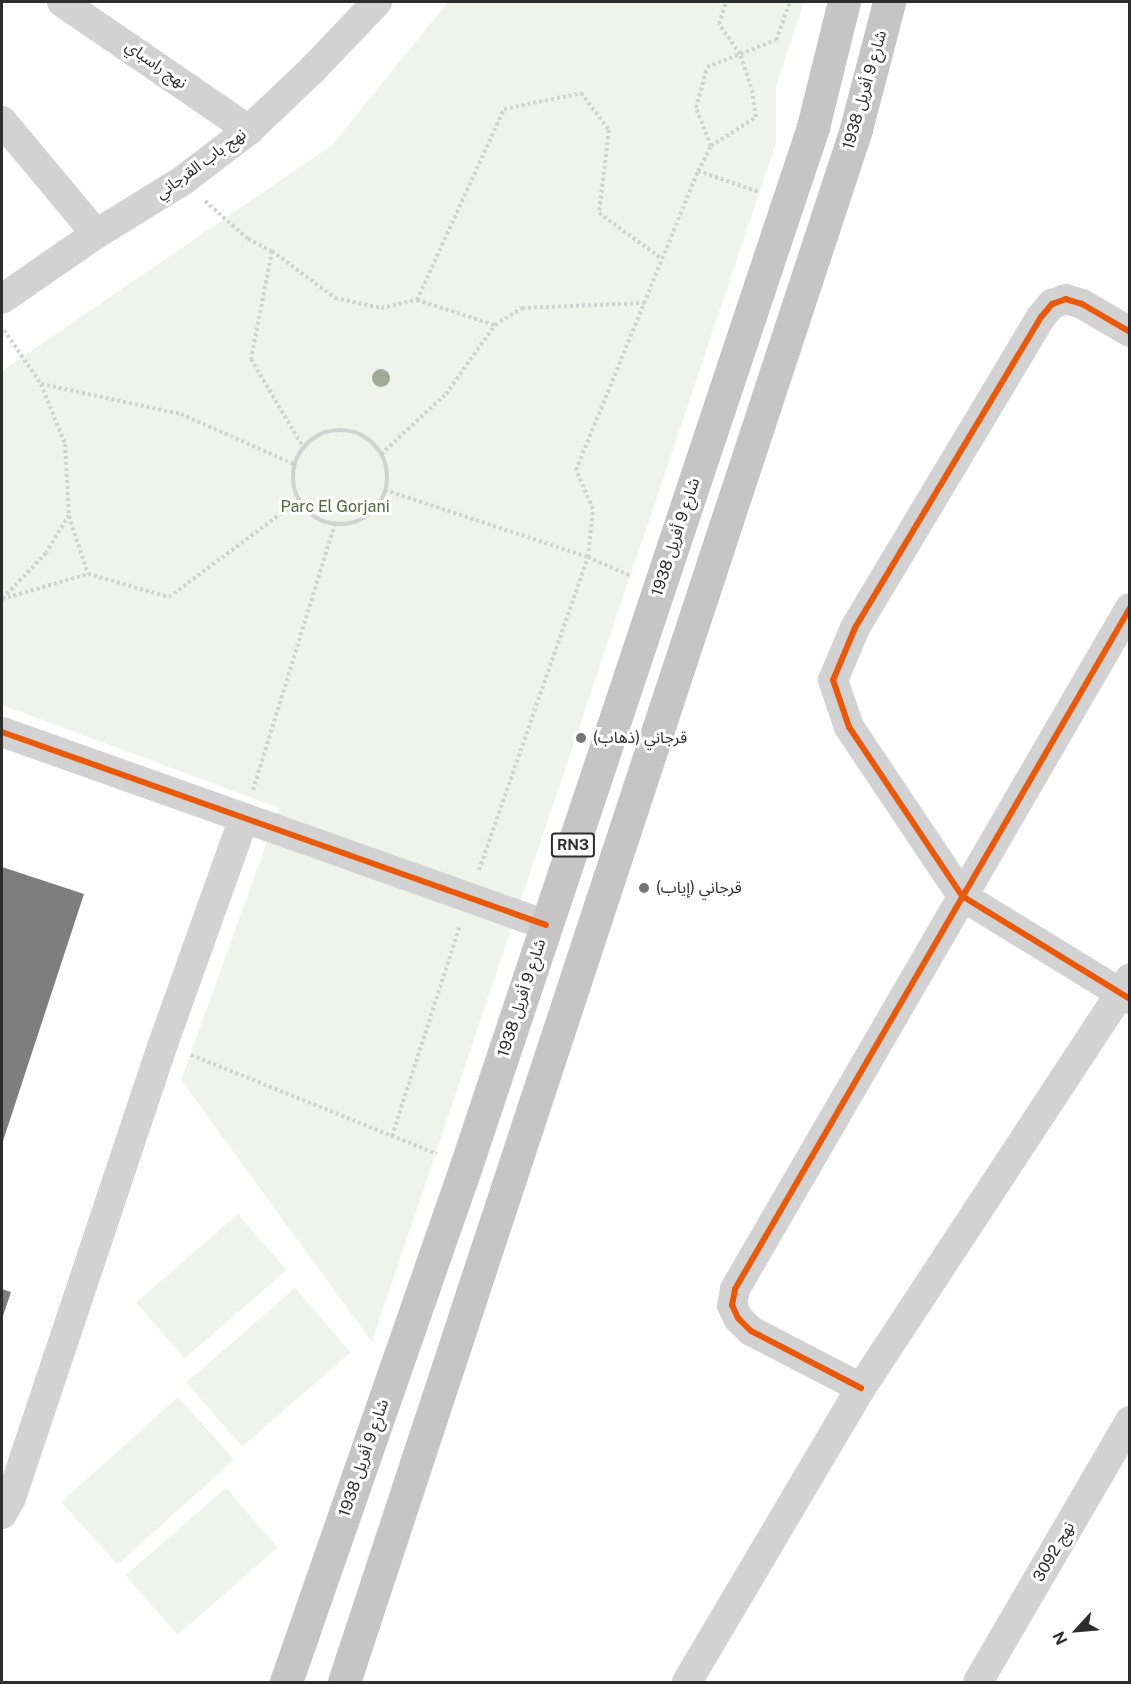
<!DOCTYPE html>
<html>
<head>
<meta charset="utf-8">
<style>
	body { margin:0 }
	#map { position:relative; width:1131px; height:1684px; overflow:hidden; background:#fff; font-family:"Public Sans","Noto Sans Arabic",sans-serif }
	div>[style] { position:absolute }
	[style*='--x'] { left:calc(var(--x)*1px); top:calc(var(--y)*1px); width:calc(var(--w)*1px); rotate:calc(var(--a)*1deg) }
	.green>* { inset:0; background:#f0f3eb; transform-origin:0 0 }
	.building>* { inset:0; background:#7e7e7e }
	.path>* { height:4px; margin-top:-2px; transform-origin:0; background:repeating-linear-gradient(90deg,#d2d2d2 0 3px,transparent 0 6px) }
	.path>.ring { margin:-2px; padding:0; box-sizing:content-box; background:none; border:4px solid #d2d2d2; border-radius:50% }
	.minor>* { height:30px; margin:-15px; padding:0 15px; transform-origin:15px; border-radius:15px; background:#d2d2d2 }
	.major>* { height:33px; margin:-16.5px; padding:0 16.5px; transform-origin:16.5px; border-radius:16.5px; background:#c5c5c5 }
	.cycleway>* { height:6px; margin:-3px; padding:0 3px; transform-origin:3px; border-radius:3px; background:#e8590c }
	.trees>* { width:18px; height:18px; margin:-9px; border-radius:50%; background:#9fab94 }
	.dots>* { width:16px; height:16px; translate:-50% -50%; box-sizing:border-box; border:3px solid #fff; border-radius:50% }
	span { translate:-50% -50%; white-space:nowrap; text-align:center; line-height:1.15; -webkit-text-stroke:6px #fff; paint-order:stroke }
	.shield-label span { padding:2px 4px; background:#fff; border:2px solid; border-radius:4px; -webkit-text-stroke-width:0 }
	.shield-label { font-size:15px; color:#2d2d2d; font-weight:700 }
	.street-label { font-size:16px; color:#2d2d2d }
	.park-label { font-size:16px; color:#51673c }
	.poi-label { font-size:16px; color:#2d2d2d }
	.left { translate:0 -50%; text-align:left }
	.frame { position:absolute; inset:0; border:3px solid #2d2d2d; pointer-events:none }
	.north { position:absolute; left:1047px; top:1600px; width:60px; height:60px; -webkit-text-stroke:4px #fff; paint-order:stroke; rotate:244deg; font-size:16px; font-weight:700; line-height:24px; text-align:center; color:#2d2d2d }
	.north::after { content:''; display:block; margin:auto; width:21px; height:27px; background:#2d2d2d; clip-path:polygon(50% 0,100% 100%,50% 72%,0 100%) }
</style>
</head>
<body>
<div id="map">
	<div class="green">
		<i style="clip-path:polygon(448px 2px,804px 2px,776px 87px,776px 144px,372px 1342px,181px 1080px,279px 808px,2px 705px,2px 371px,332px 145px)"></i>
		<i style="left:238px;top:1214px;width:74px;height:135px;rotate:49deg"></i>
		<i style="left:295px;top:1288px;width:85px;height:144px;rotate:49deg"></i>
		<i style="left:178px;top:1397px;width:84px;height:157px;rotate:48deg"></i>
		<i style="left:226px;top:1488px;width:79px;height:133px;rotate:49deg"></i>
	</div>
	<div class="building">
		<i style="clip-path:polygon(2px 867px,84px 894px,2px 1144px)"></i>
		<i style="clip-path:polygon(2px 1289px,11px 1292px,2px 1319px)"></i>
	</div>
	<div class="path">
		<i style="--x:711;--y:146;--w:41;--a:-111.5"></i>
		<i style="--x:696;--y:108;--w:42;--a:-75"></i>
		<i style="--x:707;--y:67;--w:74;--a:-21.4"></i>
		<i style="--x:776;--y:40;--w:40;--a:-69.8"></i>
		<i style="--x:698;--y:171;--w:65;--a:19"></i>
		<i style="--x:205;--y:201;--w:57;--a:41.5"></i>
		<i style="--x:248;--y:239;--w:27;--a:27"></i>
		<i style="--x:272;--y:251;--w:79;--a:36.7"></i>
		<i style="--x:335;--y:298;--w:47;--a:12.3"></i>
		<i style="--x:381;--y:308;--w:37;--a:-13"></i>
		<i style="--x:417;--y:300;--w:82;--a:17.8"></i>
		<i style="--x:272;--y:251;--w:110;--a:101"></i>
		<i style="--x:251;--y:359;--w:102;--a:59.4"></i>
		<i style="--x:417;--y:300;--w:210;--a:-65.5"></i>
		<i style="--x:504;--y:109;--w:79;--a:-11.7"></i>
		<i style="--x:581;--y:93;--w:46;--a:52.9"></i>
		<i style="--x:609;--y:130;--w:84;--a:96.9"></i>
		<i style="--x:599;--y:213;--w:78;--a:36.1"></i>
		<i style="--x:4;--y:330;--w:65;--a:55.6"></i>
		<i style="--x:41;--y:384;--w:65;--a:68.2"></i>
		<i style="--x:65;--y:444;--w:71;--a:86.8"></i>
		<i style="--x:69;--y:515;--w:44;--a:121.2"></i>
		<i style="--x:46;--y:553;--w:61;--a:133.7"></i>
		<i style="--x:41;--y:384;--w:143;--a:12.1"></i>
		<i style="--x:181;--y:414;--w:124;--a:23.9"></i>
		<i class="ring" style="left:293px;top:430px;width:90px;height:90px"></i>
		<i style="--x:381;--y:454;--w:88;--a:-42.7"></i>
		<i style="--x:446;--y:394;--w:85;--a:-54.6"></i>
		<i style="--x:495;--y:325;--w:32;--a:-32"></i>
		<i style="--x:522;--y:308;--w:122;--a:-2.3"></i>
		<i style="--x:385;--y:490;--w:214;--a:18.3"></i>
		<i style="--x:588;--y:557;--w:47;--a:23.8"></i>
		<i style="--x:69;--y:516;--w:61;--a:71.9"></i>
		<i style="--x:2;--y:599;--w:90;--a:-16.2"></i>
		<i style="--x:88;--y:574;--w:84;--a:15.9"></i>
		<i style="--x:169;--y:597;--w:162;--a:-36.7"></i>
		<i style="--x:253;--y:790;--w:278;--a:-72.9"></i>
		<i style="--x:479;--y:870;--w:331;--a:-70.8"></i>
		<i style="--x:588;--y:557;--w:48;--a:-84.1"></i>
		<i style="--x:593;--y:509;--w:43;--a:-113.6"></i>
		<i style="--x:576;--y:470;--w:323;--a:-67.8"></i>
		<i style="--x:698;--y:171;--w:28;--a:-63"></i>
		<i style="--x:711;--y:146;--w:54;--a:-32.8"></i>
		<i style="--x:756;--y:117;--w:30;--a:-99"></i>
		<i style="--x:751;--y:87;--w:35;--a:-108"></i>
		<i style="--x:740;--y:54;--w:37;--a:-125"></i>
		<i style="--x:719;--y:24;--w:23;--a:-72"></i>
		<i style="--x:191;--y:1055;--w:265;--a:21.9"></i>
		<i style="--x:392;--y:1136;--w:221;--a:-72.1"></i>
	</div>
	<div class="minor">
		<i style="--x:62;--y:2;--w:227;--a:34.4"></i>
		<i style="--x:2;--y:121;--w:147;--a:50.2"></i>
		<i style="--x:2;--y:299;--w:114;--a:-34.7"></i>
		<i style="--x:96;--y:234;--w:101;--a:-31.6"></i>
		<i style="--x:182;--y:181;--w:84;--a:-37.3"></i>
		<i style="--x:249;--y:130;--w:87;--a:-43.6"></i>
		<i style="--x:312;--y:70;--w:94;--a:-46.3"></i>
		<i style="--x:1130;--y:332;--w:56;--a:-149.7"></i>
		<i style="--x:1082;--y:304;--w:17;--a:-163"></i>
		<i style="--x:1066;--y:299;--w:15;--a:160"></i>
		<i style="--x:1052;--y:304;--w:17;--a:130"></i>
		<i style="--x:1041;--y:317;--w:362;--a:120.9"></i>
		<i style="--x:855;--y:628;--w:56;--a:112.9"></i>
		<i style="--x:833;--y:680;--w:50;--a:71.2"></i>
		<i style="--x:849;--y:727;--w:203;--a:56.2"></i>
		<i style="--x:962;--y:896;--w:197;--a:31.5"></i>
		<i style="--x:2;--y:732;--w:577;--a:19.53"></i>
		<i style="--x:861;--y:1388;--w:124;--a:-152.6"></i>
		<i style="--x:751;--y:1331;--w:18;--a:-135"></i>
		<i style="--x:738;--y:1318;--w:14;--a:-115"></i>
		<i style="--x:732;--y:1305;--w:16;--a:-79"></i>
		<i style="--x:735;--y:1289;--w:787;--a:-59.89"></i>
		<i style="--x:2;--y:1514;--w:18;--a:-61"></i>
		<i style="--x:11;--y:1498;--w:479;--a:-71.5"></i>
		<i style="--x:163;--y:1044;--w:240;--a:-70.3"></i>
		<i style="--x:687;--y:1682;--w:342;--a:-59.4"></i>
		<i style="--x:861;--y:1388;--w:490;--a:-56.7"></i>
		<i style="--x:978;--y:1682;--w:302;--a:-59.8"></i>
	</div>
	<div class="major">
		<i style="--x:286;--y:1682;--w:546;--a:-70.77"></i>
		<i style="--x:466;--y:1166;--w:1095;--a:-71.53"></i>
		<i style="--x:813;--y:127;--w:129;--a:-76.1"></i>
		<i style="--x:344;--y:1682;--w:1635;--a:-71.75"></i>
		<i style="--x:856;--y:129;--w:131;--a:-75.4"></i>
	</div>
	<div class="cycleway">
		<i style="--x:1130;--y:332;--w:56;--a:-149.7"></i>
		<i style="--x:1082;--y:304;--w:17;--a:-163"></i>
		<i style="--x:1066;--y:299;--w:15;--a:160"></i>
		<i style="--x:1052;--y:304;--w:17;--a:130"></i>
		<i style="--x:1041;--y:317;--w:362;--a:120.9"></i>
		<i style="--x:855;--y:628;--w:56;--a:112.9"></i>
		<i style="--x:833;--y:680;--w:50;--a:71.2"></i>
		<i style="--x:849;--y:727;--w:203;--a:56.2"></i>
		<i style="--x:962;--y:896;--w:197;--a:31.5"></i>
		<i style="--x:2;--y:732;--w:577;--a:19.53"></i>
		<i style="--x:861;--y:1388;--w:124;--a:-152.6"></i>
		<i style="--x:751;--y:1331;--w:18;--a:-135"></i>
		<i style="--x:738;--y:1318;--w:14;--a:-115"></i>
		<i style="--x:732;--y:1305;--w:16;--a:-79"></i>
		<i style="--x:735;--y:1289;--w:787;--a:-59.89"></i>
	</div>
	<div class="trees">
		<i style="left:381px;top:378px"></i>
	</div>
	<div class="dots">
		<i style="left:581px;top:738px;background:#767676"></i>
		<i style="left:644px;top:888px;background:#767676"></i>
	</div>
	<div class="shield-label">
		<span style="left:573px;top:845px">RN3</span>
	</div>
	<div class="street-label">
		<span style="left:156px;top:65px;rotate:35deg">نهج راسباي</span>
		<span style="left:865px;top:90px;rotate:-74deg">شارع 9 أفريل 1938</span>
		<span style="left:201px;top:164px;rotate:-36deg">نهج باب القرجاني</span>
		<span style="left:676px;top:537px;rotate:-72deg">شارع 9 أفريل 1938</span>
		<span style="left:522px;top:998px;rotate:-72deg">شارع 9 أفريل 1938</span>
		<span style="left:364px;top:1458px;rotate:-71deg">شارع 9 أفريل 1938</span>
		<span style="left:1054px;top:1552px;rotate:-60deg">نهج 3092</span>
	</div>
	<div class="park-label">
		<span style="left:335px;top:507px">Parc El Gorjani</span>
	</div>
	<div class="poi-label">
		<span class="left" style="left:593px;top:738px">قرجاني (ذهاب)</span>
		<span class="left" style="left:656px;top:888px">قرجاني (إياب)</span>
	</div>
	<div class="frame"></div>
	<div class="north">N</div>
</div>
</body>
</html>
